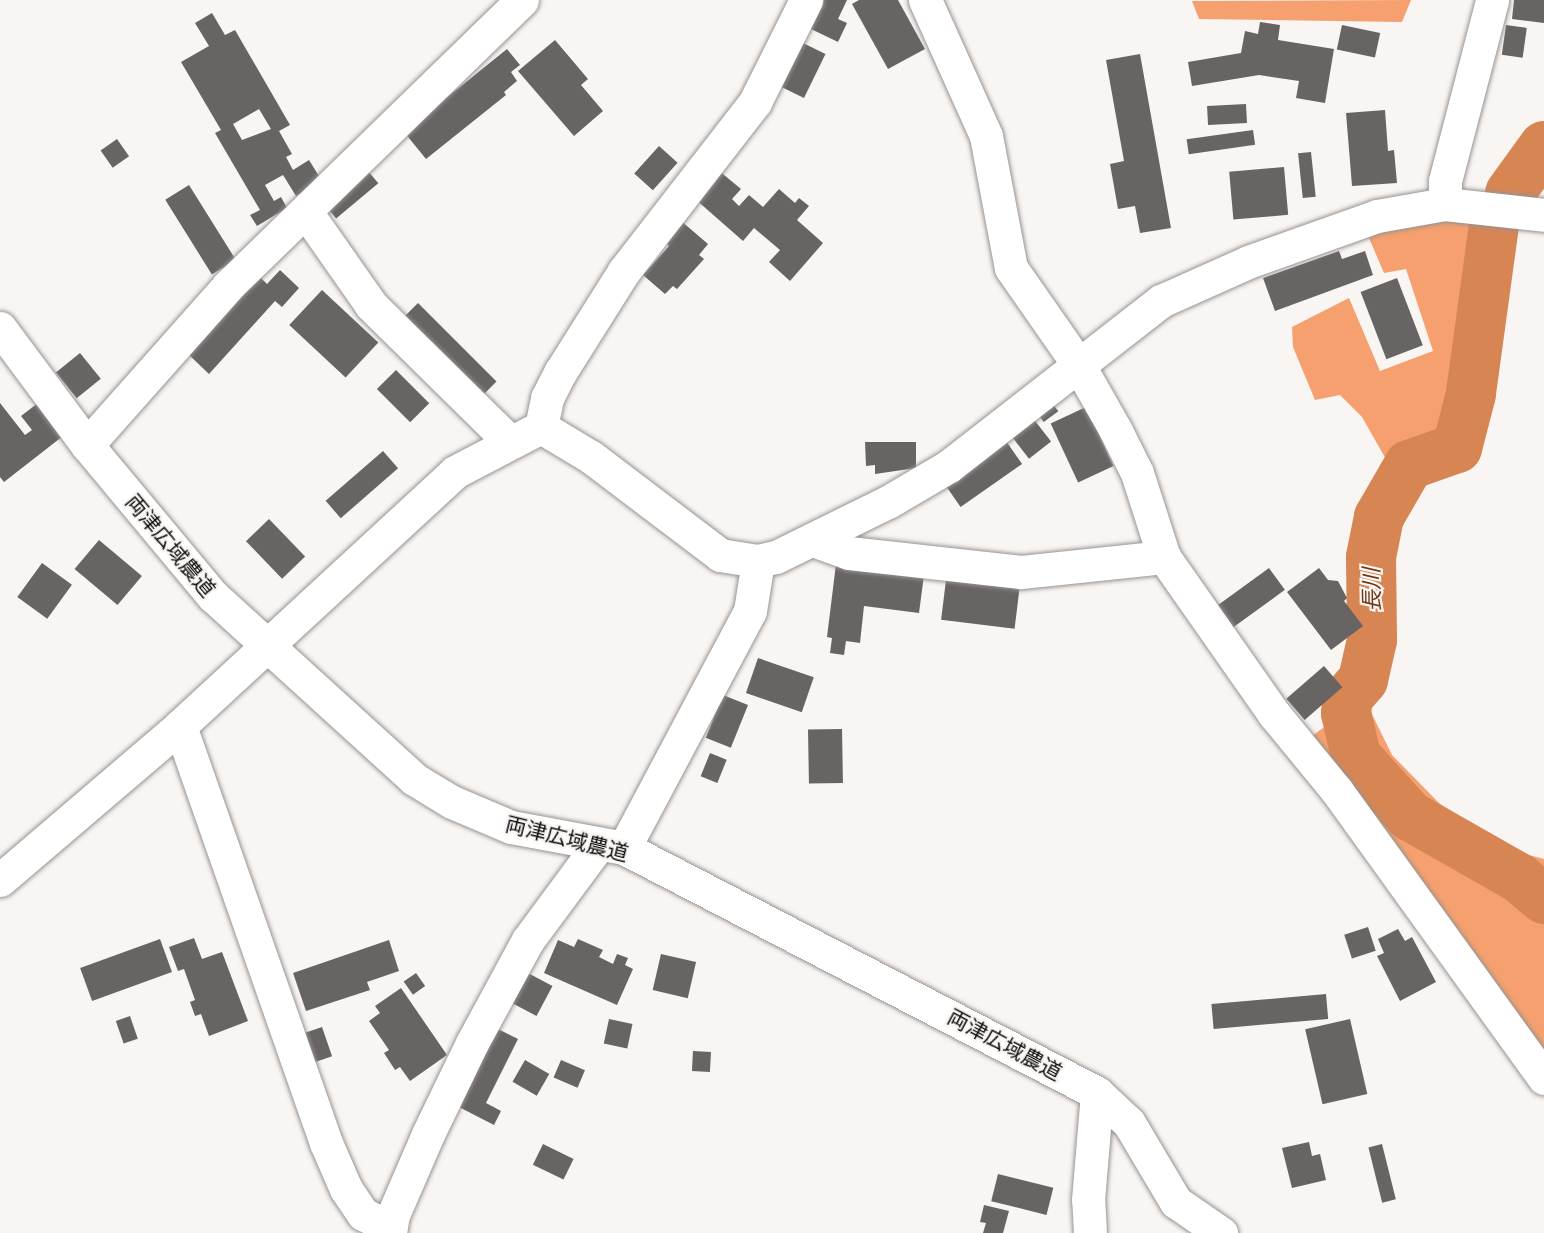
<!DOCTYPE html>
<html>
<head>
<meta charset="utf-8">
<style>
	body { margin:0 }
	#map { position:relative; width:1544px; height:1233px; overflow:hidden; background:#f8f5f3; font-family:"Golos Text","Noto Sans JP",sans-serif }
	div>[style] { position:absolute }
	[style*='--x'] { left:calc(var(--x)*1px); top:calc(var(--y)*1px); width:calc(var(--w)*1px); rotate:calc(var(--a)*1deg) }
	.forest>* { inset:0; background:#f5a06e }
	.river>* { height:50px; margin:-25px; padding:0 25px; transform-origin:25px; border-radius:25px; background:#d88554 }
	.building>* { inset:0; background:#676463; transform-origin:0 0 }
	.roads { filter:drop-shadow(0 0 2px #969391) drop-shadow(0 0 2px #969391) }
	.minor>* { height:33px; margin:-16.5px; padding:0 16.5px; transform-origin:16.5px; border-radius:16.5px; background:#fff }
	span { translate:-50% -50%; white-space:nowrap; text-align:center; line-height:1.15; -webkit-text-stroke:4.5px #f8f5f3; paint-order:stroke }
	.street-label { font-size:21px; color:#0d0c0b }
	.water-label { font-size:22px; color:#6e3713; font-style:italic }
</style>
</head>
<body>
<div id="map">
	<div class="forest">
		<i style="clip-path:polygon(1411px 0,1402px 22px,1199px 19px,1192px 1px)"></i>
		<i style="clip-path:polygon(1437px 219px,1484px 220px,1464px 384px,1452px 429px,1387px 461px,1362px 417px,1340px 395px,1315px 400px,1293px 347px,1292px 327px,1349px 298px,1380px 371px,1433px 351px,1406px 269px,1384px 273px,1369px 238px,1393px 224px)"></i>
		<i style="clip-path:polygon(1364px 698px,1392px 755px,1440px 804px,1510px 850px,1544px 859px,1544px 1054px,1312px 736px)"></i>
	</div>
	<div class="river">
		<i style="--x:1510;--y:193;--w:58;--a:-54.1"></i>
		<i style="--x:1494;--y:225;--w:171;--a:97.8"></i>
		<i style="--x:1471;--y:394;--w:56;--a:104.5"></i>
		<i style="--x:1457;--y:448;--w:51;--a:160.5"></i>
		<i style="--x:1409;--y:465;--w:60;--a:120"></i>
		<i style="--x:1379;--y:517;--w:41;--a:101.3"></i>
		<i style="--x:1371;--y:557;--w:83;--a:89.3"></i>
		<i style="--x:1372;--y:640;--w:41;--a:102.7"></i>
		<i style="--x:1363;--y:680;--w:23;--a:131"></i>
		<i style="--x:1348;--y:697;--w:16;--a:97"></i>
		<i style="--x:1346;--y:713;--w:44;--a:76.9"></i>
		<i style="--x:1356;--y:756;--w:81;--a:48"></i>
		<i style="--x:1410;--y:816;--w:125;--a:29.6"></i>
		<i style="--x:1519;--y:878;--w:33;--a:40"></i>
	</div>
	<div class="building">
		<i style="clip-path:polygon(824px 0,847px 0,838px 19px,847px 23px,838px 42px,811px 29px)"></i>
		<i style="clip-path:polygon(859px 0,898px 0,925px 49px,888px 69px,852px 4px)"></i>
		<i style="clip-path:polygon(1514px 0,1544px 0,1544px 23px,1512px 19px)"></i>
		<i style="clip-path:polygon(evenodd,212px 13px,225px 35px,235px 30px,290px 125px,279px 131px,292px 154px,286px 157px,293px 170px,309px 160px,322px 181px,296px 196px,283px 175px,265px 185px,274px 201px,281px 197px,287px 208px,257px 226px,250px 215px,260px 210px,215px 133px,221px 130px,181px 62px,209px 46px,195px 23px,212px 13px,259px 109px,271px 129px,242px 140px,233px 124px,259px 109px)"></i>
		<i style="clip-path:polygon(1260px 22px,1280px 25px,1278px 40px,1334px 49px,1325px 103px,1296px 98px,1299px 81px,1259px 75px,1192px 86px,1188px 62px,1241px 53px,1245px 31px,1258px 34px)"></i>
		<i style="left:1342px;top:25px;width:39px;height:25px;rotate:12deg"></i>
		<i style="left:1506px;top:25px;width:21px;height:30px;rotate:8deg"></i>
		<i style="clip-path:polygon(555px 40px,588px 79px,581px 85px,603px 111px,574px 136px,518px 71px)"></i>
		<i style="left:803px;top:43px;width:25px;height:49px;rotate:26deg"></i>
		<i style="clip-path:polygon(507px 49px,520px 65px,511px 72px,517px 81px,504px 92px,506px 95px,426px 159px,404px 132px)"></i>
		<i style="clip-path:polygon(1140px 54px,1171px 228px,1140px 233px,1135px 206px,1118px 209px,1110px 164px,1124px 161px,1106px 60px)"></i>
		<i style="left:1246px;top:104px;width:19px;height:39px;rotate:87deg"></i>
		<i style="clip-path:polygon(1385px 110px,1388px 151px,1394px 150px,1397px 183px,1352px 186px,1346px 113px)"></i>
		<i style="left:1253px;top:130px;width:15px;height:67px;rotate:82deg"></i>
		<i style="left:117px;top:139px;width:21px;height:20px;rotate:55deg"></i>
		<i style="left:659px;top:146px;width:25px;height:37px;rotate:42deg"></i>
		<i style="left:1311px;top:152px;width:45px;height:13px;rotate:84deg"></i>
		<i style="left:1284px;top:167px;width:48px;height:55px;rotate:85deg"></i>
		<i style="clip-path:polygon(718px 170px,741px 189px,732px 199px,739px 206px,749px 195px,763px 207px,779px 189px,795px 203px,799px 198px,809px 206px,797px 220px,823px 243px,790px 281px,769px 262px,780px 250px,754px 228px,743px 241px,694px 198px)"></i>
		<i style="left:368px;top:171px;width:16px;height:55px;rotate:50deg"></i>
		<i style="left:189px;top:185px;width:88px;height:28px;rotate:58deg"></i>
		<i style="clip-path:polygon(680px 220px,708px 244px,699px 255px,704px 259px,677px 289px,673px 286px,665px 294px,643px 275px,669px 246px,663px 240px)"></i>
		<i style="clip-path:polygon(1339px 251px,1342px 259px,1365px 251px,1373px 275px,1275px 311px,1263px 278px)"></i>
		<i style="clip-path:polygon(280px 270px,299px 288px,282px 307px,275px 301px,209px 374px,187px 353px,258px 275px,267px 284px)"></i>
		<i style="left:1397px;top:278px;width:72px;height:39px;rotate:69deg"></i>
		<i style="left:322px;top:290px;width:77px;height:48px;rotate:43deg"></i>
		<i style="left:418px;top:303px;width:111px;height:23px;rotate:45deg"></i>
		<i style="left:80px;top:353px;width:33px;height:31px;rotate:51deg"></i>
		<i style="left:396px;top:370px;width:47px;height:27px;rotate:45deg"></i>
		<i style="left:1050px;top:400px;width:14px;height:18px;rotate:54deg"></i>
		<i style="clip-path:polygon(0 403px,25px 435px,32px 430px,21px 416px,38px 403px,63px 436px,4px 482px,0 477px)"></i>
		<i style="left:1086px;top:407px;width:65px;height:39px;rotate:65deg"></i>
		<i style="left:1032px;top:417px;width:31px;height:28px;rotate:52deg"></i>
		<i style="left:1006px;top:441px;width:28px;height:75px;rotate:55deg"></i>
		<i style="clip-path:polygon(865px 442px,916px 442px,916px 468px,875px 474px,875px 465px,866px 466px)"></i>
		<i style="left:383px;top:451px;width:23px;height:76px;rotate:49deg"></i>
		<i style="left:269px;top:519px;width:52px;height:32px;rotate:46deg"></i>
		<i style="left:99px;top:540px;width:56px;height:38px;rotate:40deg"></i>
		<i style="left:42px;top:563px;width:37px;height:42px;rotate:36deg"></i>
		<i style="clip-path:polygon(836px 564px,924px 575px,919px 613px,864px 606px,860px 643px,846px 641px,844px 655px,830px 653px,832px 638px,827px 637px)"></i>
		<i style="left:1269px;top:568px;width:27px;height:65px;rotate:54deg"></i>
		<i style="clip-path:polygon(1319px 568px,1328px 580px,1338px 581px,1347px 598px,1344px 601px,1363px 626px,1331px 650px,1287px 592px)"></i>
		<i style="left:946px;top:580px;width:74px;height:40px;rotate:7deg"></i>
		<i style="left:758px;top:658px;width:59px;height:37px;rotate:19deg"></i>
		<i style="left:1324px;top:666px;width:28px;height:50px;rotate:49deg"></i>
		<i style="left:723px;top:695px;width:27px;height:46px;rotate:22deg"></i>
		<i style="left:842px;top:729px;width:54px;height:34px;rotate:89deg"></i>
		<i style="left:710px;top:753px;width:18px;height:25px;rotate:22deg"></i>
		<i style="left:1368px;top:927px;width:25px;height:25px;rotate:72deg"></i>
		<i style="clip-path:polygon(1398px 929px,1405px 941px,1412px 937px,1436px 982px,1400px 1001px,1377px 956px,1384px 953px,1378px 939px)"></i>
		<i style="clip-path:polygon(194px 938px,202px 959px,222px 952px,248px 1021px,209px 1036px,201px 1014px,195px 1016px,190px 1002px,195px 1000px,184px 969px,178px 971px,169px 947px)"></i>
		<i style="left:160px;top:939px;width:35px;height:85px;rotate:70deg"></i>
		<i style="clip-path:polygon(578px 939px,603px 950px,599px 957px,613px 964px,617px 954px,628px 958px,625px 965px,633px 969px,617px 1005px,544px 973px,558px 940px,574px 947px)"></i>
		<i style="clip-path:polygon(389px 940px,399px 971px,367px 982px,370px 990px,306px 1011px,293px 973px)"></i>
		<i style="left:661px;top:954px;width:36px;height:37px;rotate:13deg"></i>
		<i style="left:526px;top:972px;width:30px;height:34px;rotate:28deg"></i>
		<i style="left:416px;top:973px;width:16px;height:15px;rotate:55deg"></i>
		<i style="clip-path:polygon(401px 988px,447px 1055px,410px 1081px,400px 1067px,395px 1070px,384px 1053px,389px 1050px,369px 1021px,380px 1013px,375px 1006px)"></i>
		<i style="left:1326px;top:994px;width:25px;height:115px;rotate:85deg"></i>
		<i style="left:130px;top:1016px;width:24px;height:15px;rotate:71deg"></i>
		<i style="left:609px;top:1019px;width:24px;height:25px;rotate:12deg"></i>
		<i style="left:1350px;top:1019px;width:77px;height:46px;rotate:77deg"></i>
		<i style="left:322px;top:1027px;width:31px;height:24px;rotate:71deg"></i>
		<i style="clip-path:polygon(496px 1028px,518px 1039px,486px 1103px,501px 1111px,494px 1125px,457px 1106px)"></i>
		<i style="left:693px;top:1051px;width:18px;height:20px;rotate:3deg"></i>
		<i style="left:525px;top:1060px;width:28px;height:25px;rotate:30deg"></i>
		<i style="left:561px;top:1060px;width:26px;height:19px;rotate:23deg"></i>
		<i style="clip-path:polygon(1309px 1142px,1312px 1156px,1320px 1154px,1326px 1180px,1292px 1188px,1282px 1148px)"></i>
		<i style="left:543px;top:1144px;width:34px;height:23px;rotate:26deg"></i>
		<i style="left:1382px;top:1144px;width:57px;height:14px;rotate:76deg"></i>
		<i style="left:998px;top:1174px;width:57px;height:28px;rotate:14deg"></i>
		<i style="clip-path:polygon(984px 1205px,1009px 1211px,1003px 1233px,983px 1233px,986px 1223px,980px 1222px)"></i>
	</div>
	<div class="roads">
		<div class="minor">
			<i style="--x:925;--y:0;--w:149;--a:65.8"></i>
			<i style="--x:986;--y:136;--w:134;--a:79.3"></i>
			<i style="--x:1011;--y:268;--w:117;--a:55.1"></i>
			<i style="--x:1078;--y:364;--w:75;--a:60.4"></i>
			<i style="--x:1115;--y:429;--w:49;--a:63.4"></i>
			<i style="--x:1137;--y:473;--w:88;--a:72.2"></i>
			<i style="--x:1164;--y:557;--w:192;--a:55"></i>
			<i style="--x:1274;--y:714;--w:99;--a:50.7"></i>
			<i style="--x:1337;--y:791;--w:354;--a:54.2"></i>
			<i style="--x:1445;--y:204;--w:23;--a:-90"></i>
			<i style="--x:1445;--y:181;--w:187;--a:-75.4"></i>
			<i style="--x:306;--y:212;--w:113;--a:55"></i>
			<i style="--x:371;--y:305;--w:194;--a:44.6"></i>
			<i style="--x:0;--y:328;--w:146;--a:53.4"></i>
			<i style="--x:87;--y:445;--w:197;--a:50.2"></i>
			<i style="--x:213;--y:596;--w:272;--a:42.3"></i>
			<i style="--x:414;--y:779;--w:44;--a:31.2"></i>
			<i style="--x:452;--y:802;--w:64;--a:23"></i>
			<i style="--x:511;--y:827;--w:115;--a:10.5"></i>
			<i style="--x:624;--y:848;--w:533;--a:27.38"></i>
			<i style="--x:1097;--y:1093;--w:44;--a:43.2"></i>
			<i style="--x:1129;--y:1123;--w:92;--a:59.3"></i>
			<i style="--x:1176;--y:1202;--w:55;--a:34.6"></i>
			<i style="--x:541;--y:427;--w:58;--a:31"></i>
			<i style="--x:591;--y:457;--w:162;--a:37.2"></i>
			<i style="--x:720;--y:555;--w:38;--a:9"></i>
			<i style="--x:758;--y:561;--w:18;--a:-13"></i>
			<i style="--x:776;--y:557;--w:125;--a:-26.2"></i>
			<i style="--x:888;--y:502;--w:71;--a:-30.5"></i>
			<i style="--x:949;--y:466;--w:269;--a:-37.9"></i>
			<i style="--x:1161;--y:301;--w:95;--a:-24.1"></i>
			<i style="--x:1248;--y:262;--w:137;--a:-19.6"></i>
			<i style="--x:1377;--y:216;--w:69;--a:-10"></i>
			<i style="--x:1445;--y:204;--w:100;--a:6.3"></i>
			<i style="--x:541;--y:427;--w:30;--a:-78"></i>
			<i style="--x:547;--y:398;--w:30;--a:-63"></i>
			<i style="--x:561;--y:371;--w:118;--a:-57.8"></i>
			<i style="--x:624;--y:271;--w:214;--a:-52.2"></i>
			<i style="--x:755;--y:102;--w:114;--a:-63.4"></i>
			<i style="--x:87;--y:445;--w:213;--a:-48.4"></i>
			<i style="--x:228;--y:286;--w:410;--a:-44.2"></i>
			<i style="--x:813;--y:540;--w:38;--a:20"></i>
			<i style="--x:849;--y:553;--w:173;--a:6.3"></i>
			<i style="--x:1021;--y:572;--w:144;--a:-6"></i>
			<i style="--x:180;--y:726;--w:442;--a:70.7"></i>
			<i style="--x:326;--y:1143;--w:50;--a:66.5"></i>
			<i style="--x:346;--y:1189;--w:30;--a:56"></i>
			<i style="--x:363;--y:1214;--w:30;--a:27"></i>
			<i style="--x:624;--y:848;--w:268;--a:-62"></i>
			<i style="--x:750;--y:611;--w:51;--a:-80.9"></i>
			<i style="--x:0;--y:880;--w:237;--a:-40.5"></i>
			<i style="--x:180;--y:726;--w:374;--a:-42.7"></i>
			<i style="--x:455;--y:472;--w:97;--a:-27.6"></i>
			<i style="--x:390;--y:1233;--w:18;--a:-81"></i>
			<i style="--x:393;--y:1215;--w:88;--a:-66.6"></i>
			<i style="--x:428;--y:1134;--w:101;--a:-64.2"></i>
			<i style="--x:472;--y:1043;--w:117;--a:-61.5"></i>
			<i style="--x:528;--y:940;--w:119;--a:-53.5"></i>
			<i style="--x:1090;--y:1233;--w:33;--a:-93"></i>
			<i style="--x:1088;--y:1200;--w:107;--a:-85.2"></i>
		</div>
	</div>
	<div class="street-label">
		<span style="left:171px;top:545px;rotate:50deg">両津広域農道</span>
		<span style="left:567px;top:838px;rotate:14deg">両津広域農道</span>
		<span style="left:1005px;top:1044px;rotate:28deg">両津広域農道</span>
	</div>
	<div class="water-label">
		<span style="left:1371px;top:590px;rotate:-91deg">長川</span>
	</div>
</div>
</body>
</html>
